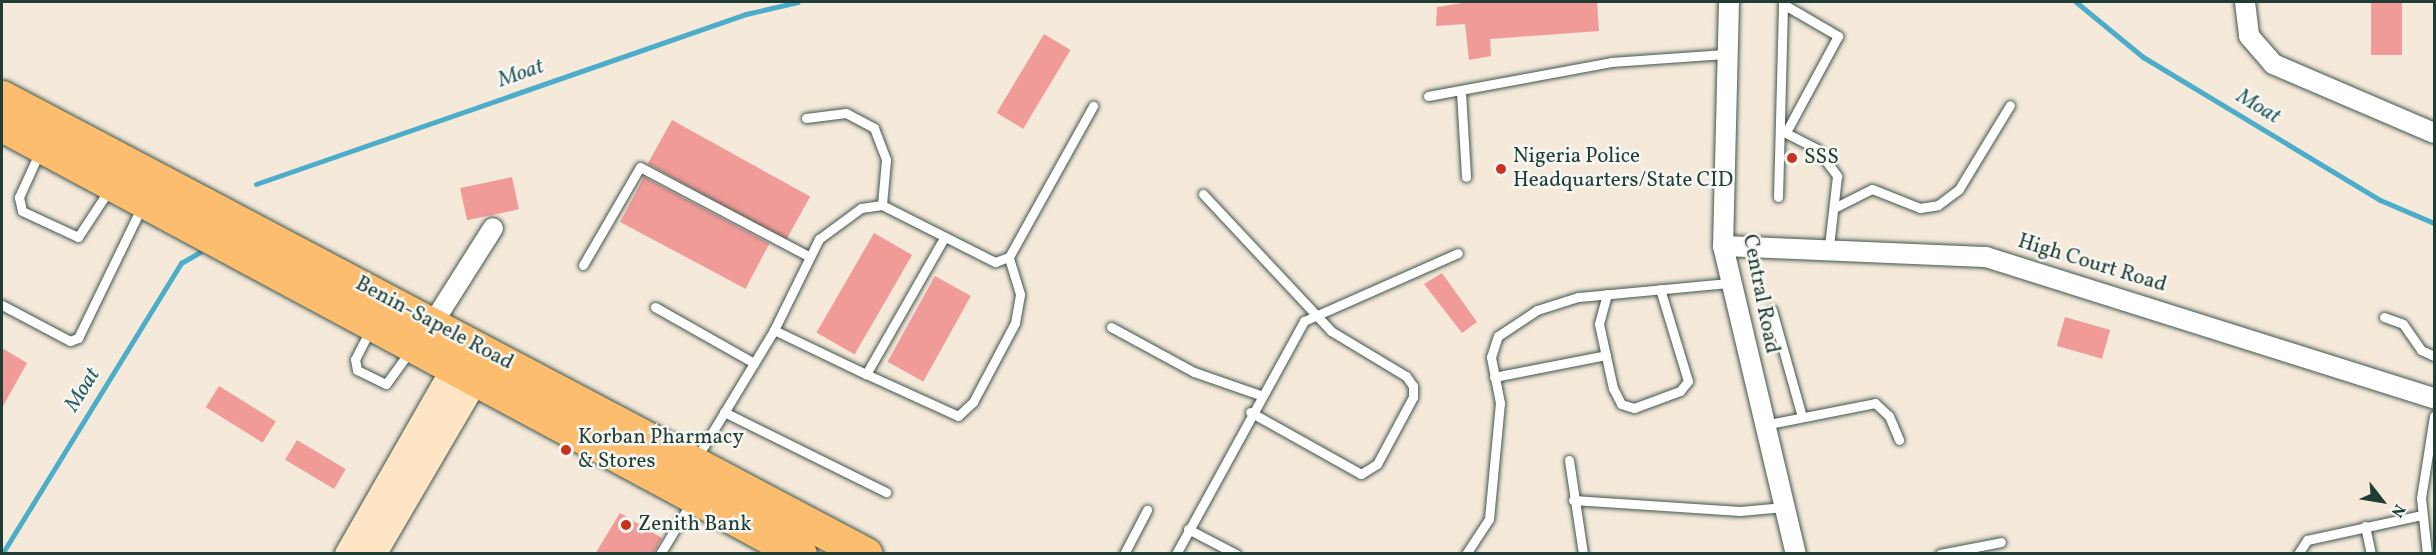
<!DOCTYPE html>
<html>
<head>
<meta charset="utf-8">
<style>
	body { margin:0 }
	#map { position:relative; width:2436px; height:555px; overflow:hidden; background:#f5e9da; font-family:Vollkorn,serif }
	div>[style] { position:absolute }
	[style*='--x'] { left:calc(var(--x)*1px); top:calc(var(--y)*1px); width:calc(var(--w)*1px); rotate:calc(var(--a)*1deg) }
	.stream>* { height:5px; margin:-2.5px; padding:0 2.5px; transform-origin:2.5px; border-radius:2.5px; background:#4cadcb }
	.building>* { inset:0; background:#f19b99; transform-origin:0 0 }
	.roads { filter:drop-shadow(0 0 2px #3f574d) drop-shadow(0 0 2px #3f574d) }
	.lane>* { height:9px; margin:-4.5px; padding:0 4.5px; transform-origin:4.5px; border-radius:4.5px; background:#fff }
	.street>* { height:20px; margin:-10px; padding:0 10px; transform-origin:10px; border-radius:10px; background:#fff }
	.secondary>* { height:27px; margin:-13.5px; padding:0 13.5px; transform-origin:13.5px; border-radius:13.5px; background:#fee5c5 }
	.highway>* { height:33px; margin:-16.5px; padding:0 16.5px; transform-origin:16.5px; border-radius:16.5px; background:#fcbd6f }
	.dots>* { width:16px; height:16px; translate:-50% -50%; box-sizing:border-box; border:3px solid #f6f6f2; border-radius:50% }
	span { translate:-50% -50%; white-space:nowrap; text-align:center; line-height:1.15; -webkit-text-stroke:5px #f6f6f2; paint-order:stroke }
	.poi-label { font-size:21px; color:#1f3d34 }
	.left { translate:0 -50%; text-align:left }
	.street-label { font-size:21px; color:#1f3d34 }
	.water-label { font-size:22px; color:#2c5f61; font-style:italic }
	.frame { position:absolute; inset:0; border:3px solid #1f3d34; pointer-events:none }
	.north { position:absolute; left:2352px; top:471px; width:60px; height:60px; -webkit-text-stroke:4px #f6f6f2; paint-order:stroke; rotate:121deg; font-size:16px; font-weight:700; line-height:24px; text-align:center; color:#1f3d34 }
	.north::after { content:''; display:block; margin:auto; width:21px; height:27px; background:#1f3d34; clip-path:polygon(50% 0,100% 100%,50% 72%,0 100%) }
</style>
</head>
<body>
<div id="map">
	<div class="stream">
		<i style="--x:2076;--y:2;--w:87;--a:39.4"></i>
		<i style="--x:2143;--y:57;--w:277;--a:31.1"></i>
		<i style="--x:2380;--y:200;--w:59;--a:23.1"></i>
		<i style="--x:256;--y:184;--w:519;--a:-19.13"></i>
		<i style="--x:746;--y:14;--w:53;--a:-13"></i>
		<i style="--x:2;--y:554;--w:342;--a:-58.4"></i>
		<i style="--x:181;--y:263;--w:22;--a:-30"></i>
	</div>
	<div class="building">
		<i style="clip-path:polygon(1469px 2px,1597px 2px,1599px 31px,1490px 39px,1491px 56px,1469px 60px,1465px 24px,1436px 26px,1437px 7px)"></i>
		<i style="left:2371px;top:2px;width:31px;height:53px"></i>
		<i style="left:1044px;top:34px;width:31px;height:92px;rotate:31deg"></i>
		<i style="left:672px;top:120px;width:158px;height:50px;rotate:29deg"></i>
		<i style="left:512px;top:177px;width:33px;height:53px;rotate:78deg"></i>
		<i style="left:644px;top:177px;width:142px;height:51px;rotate:28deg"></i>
		<i style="left:874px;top:233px;width:44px;height:115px;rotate:30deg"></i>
		<i style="clip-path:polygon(1442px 273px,1477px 322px,1462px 333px,1424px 284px)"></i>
		<i style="left:935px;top:276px;width:41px;height:98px;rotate:29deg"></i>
		<i style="left:2065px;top:317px;width:47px;height:30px;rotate:16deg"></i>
		<i style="clip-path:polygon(2px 348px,27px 363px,2px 408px)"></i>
		<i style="left:219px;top:386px;width:67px;height:25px;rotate:32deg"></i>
		<i style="left:297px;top:440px;width:57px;height:23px;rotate:31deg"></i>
		<i style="clip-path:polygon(620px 513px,662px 538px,653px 554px,595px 554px)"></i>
	</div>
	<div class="roads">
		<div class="lane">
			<i style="--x:1783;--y:4;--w:64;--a:30.2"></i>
			<i style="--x:1838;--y:36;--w:109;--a:118.4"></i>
			<i style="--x:1461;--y:92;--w:85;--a:86.6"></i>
			<i style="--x:1428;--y:96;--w:186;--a:-10.5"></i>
			<i style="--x:1611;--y:62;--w:114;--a:-4"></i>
			<i style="--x:806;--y:118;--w:40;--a:-7.1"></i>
			<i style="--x:846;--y:113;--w:32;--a:28"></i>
			<i style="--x:874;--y:128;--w:34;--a:69"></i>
			<i style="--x:886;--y:160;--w:45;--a:95.1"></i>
			<i style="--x:1782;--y:131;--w:39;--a:27"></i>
			<i style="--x:1817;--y:149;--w:34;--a:53"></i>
			<i style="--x:1837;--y:176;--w:70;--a:96.5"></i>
			<i style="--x:40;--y:151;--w:51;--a:114.5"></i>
			<i style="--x:19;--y:197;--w:14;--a:78"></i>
			<i style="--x:22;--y:211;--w:62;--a:24.9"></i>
			<i style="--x:78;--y:237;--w:56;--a:-56.6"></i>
			<i style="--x:1203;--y:194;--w:187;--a:46.9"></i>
			<i style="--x:1331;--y:331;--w:87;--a:31"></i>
			<i style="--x:1406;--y:376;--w:12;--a:55"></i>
			<i style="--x:1413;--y:386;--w:11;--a:90"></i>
			<i style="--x:1413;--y:397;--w:76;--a:118.2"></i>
			<i style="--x:1377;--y:464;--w:19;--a:148"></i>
			<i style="--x:1361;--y:474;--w:127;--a:-150.8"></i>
			<i style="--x:1778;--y:197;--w:195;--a:-88.5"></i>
			<i style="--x:1836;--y:207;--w:40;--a:-26.6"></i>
			<i style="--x:1872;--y:189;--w:52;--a:21.6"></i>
			<i style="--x:1920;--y:208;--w:18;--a:-9"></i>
			<i style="--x:1938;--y:205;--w:26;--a:-37"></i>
			<i style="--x:1959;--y:189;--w:98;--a:-58.7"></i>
			<i style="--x:944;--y:238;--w:157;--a:119.8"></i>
			<i style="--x:866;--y:374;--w:101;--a:24.5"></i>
			<i style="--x:958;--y:416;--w:21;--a:-43"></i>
			<i style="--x:973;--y:402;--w:89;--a:-62"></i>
			<i style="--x:1015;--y:323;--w:29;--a:-80"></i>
			<i style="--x:1020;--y:294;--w:39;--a:-107"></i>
			<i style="--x:583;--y:265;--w:113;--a:-59.8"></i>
			<i style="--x:640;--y:167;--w:192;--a:27.9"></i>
			<i style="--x:1607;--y:294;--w:31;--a:105"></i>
			<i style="--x:1599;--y:324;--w:66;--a:77.7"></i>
			<i style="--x:1613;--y:388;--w:18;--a:63"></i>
			<i style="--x:1621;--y:404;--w:14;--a:17"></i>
			<i style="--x:1634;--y:408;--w:49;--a:-20.3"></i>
			<i style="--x:1680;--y:391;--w:13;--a:-51"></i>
			<i style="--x:1688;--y:381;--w:96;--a:-106.9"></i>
			<i style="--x:2;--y:305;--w:77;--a:27.9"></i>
			<i style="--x:70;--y:341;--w:9;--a:-21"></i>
			<i style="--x:78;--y:338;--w:147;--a:-64.1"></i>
			<i style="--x:655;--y:307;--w:114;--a:29.5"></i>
			<i style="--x:1772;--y:310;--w:111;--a:74.3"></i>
			<i style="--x:2384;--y:317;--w:20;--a:20"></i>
			<i style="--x:2403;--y:324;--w:32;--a:55"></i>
			<i style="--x:2421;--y:350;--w:14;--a:25"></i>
			<i style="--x:1111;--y:327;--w:94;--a:28.5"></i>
			<i style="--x:1194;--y:372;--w:70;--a:19.2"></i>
			<i style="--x:371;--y:328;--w:35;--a:117"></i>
			<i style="--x:355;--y:359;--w:11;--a:80"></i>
			<i style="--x:357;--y:370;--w:32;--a:26"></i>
			<i style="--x:386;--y:384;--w:41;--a:-54"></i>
			<i style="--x:774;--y:330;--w:102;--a:25.6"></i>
			<i style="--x:1494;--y:377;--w:114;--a:-11.1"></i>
			<i style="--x:724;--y:412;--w:181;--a:26.3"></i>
			<i style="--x:1764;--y:425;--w:113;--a:-11.2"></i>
			<i style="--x:1875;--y:403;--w:19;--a:43"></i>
			<i style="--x:1889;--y:416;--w:26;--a:67"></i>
			<i style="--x:696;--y:459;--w:151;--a:-58.8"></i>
			<i style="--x:774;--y:330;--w:102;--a:-63.7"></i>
			<i style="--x:819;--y:239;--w:52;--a:-36.4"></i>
			<i style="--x:861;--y:208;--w:21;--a:-8"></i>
			<i style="--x:882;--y:205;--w:127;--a:26.8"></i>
			<i style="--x:995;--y:262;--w:15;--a:-20"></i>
			<i style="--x:1009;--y:257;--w:173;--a:-60.9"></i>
			<i style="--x:1569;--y:460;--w:95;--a:81.5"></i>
			<i style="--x:1573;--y:500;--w:167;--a:3.8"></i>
			<i style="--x:1740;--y:511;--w:44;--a:-5.2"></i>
			<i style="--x:2365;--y:526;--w:29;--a:78"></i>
			<i style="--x:1188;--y:529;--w:54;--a:27.5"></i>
			<i style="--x:660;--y:554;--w:62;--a:-58.9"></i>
			<i style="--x:1124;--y:554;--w:50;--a:-62.4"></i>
			<i style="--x:1176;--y:554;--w:266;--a:-61.2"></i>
			<i style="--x:1304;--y:321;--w:168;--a:-23.8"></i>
			<i style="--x:1466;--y:554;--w:42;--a:-56.7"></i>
			<i style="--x:1489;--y:519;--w:117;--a:-84.6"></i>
			<i style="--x:1500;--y:403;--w:47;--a:-101.1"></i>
			<i style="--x:1491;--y:357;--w:22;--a:-72"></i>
			<i style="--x:1498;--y:336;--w:47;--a:-33.7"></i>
			<i style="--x:1537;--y:310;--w:43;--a:-17.6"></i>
			<i style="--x:1578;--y:297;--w:152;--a:-5.3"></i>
			<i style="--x:1940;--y:554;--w:62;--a:-11.1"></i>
			<i style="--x:2298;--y:554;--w:17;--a:-57"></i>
			<i style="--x:2307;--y:540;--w:118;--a:-12.3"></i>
			<i style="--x:2427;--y:554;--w:56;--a:-96.1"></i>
			<i style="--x:2421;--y:498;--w:83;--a:-81"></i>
		</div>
		<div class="street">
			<i style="--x:1729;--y:2;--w:244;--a:91.4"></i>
			<i style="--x:1723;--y:246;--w:317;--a:76.7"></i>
			<i style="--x:2245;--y:2;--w:34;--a:83"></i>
			<i style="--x:2249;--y:36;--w:37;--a:49"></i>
			<i style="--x:2273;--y:64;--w:175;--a:23.2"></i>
			<i style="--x:1723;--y:246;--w:263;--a:2.4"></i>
			<i style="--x:1986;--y:257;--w:470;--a:17.5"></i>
			<i style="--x:433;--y:323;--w:112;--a:-57.7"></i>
		</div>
		<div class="secondary">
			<i style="--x:348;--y:554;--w:215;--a:-60.2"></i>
			<i style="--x:372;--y:554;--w:204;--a:-59.7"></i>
		</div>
		<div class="highway">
			<i style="--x:2;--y:97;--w:977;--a:27.88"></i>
			<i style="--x:2;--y:125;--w:906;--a:28.26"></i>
		</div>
	</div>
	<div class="dots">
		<i style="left:1792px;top:158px;background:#c8321e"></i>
		<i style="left:1501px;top:169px;background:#c8321e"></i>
		<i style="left:566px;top:450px;background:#c8321e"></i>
		<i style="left:626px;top:525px;background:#c8321e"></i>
	</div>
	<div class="poi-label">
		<span class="left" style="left:1513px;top:169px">Nigeria Police<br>Headquarters/State CID</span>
		<span class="left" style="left:1804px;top:158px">SSS</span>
		<span class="left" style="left:578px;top:450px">Korban Pharmacy<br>&amp; Stores</span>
		<span class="left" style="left:638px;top:525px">Zenith Bank</span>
	</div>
	<div class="street-label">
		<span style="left:2092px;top:264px;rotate:17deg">High Court Road</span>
		<span style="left:1760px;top:294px;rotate:79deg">Central Road</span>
		<span style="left:434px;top:324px;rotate:28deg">Benin-Sapele Road</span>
	</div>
	<div class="water-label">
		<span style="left:521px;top:74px;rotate:-19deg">Moat</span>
		<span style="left:2258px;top:107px;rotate:31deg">Moat</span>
		<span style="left:83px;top:390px;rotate:-58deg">Moat</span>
	</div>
	<div class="frame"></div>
	<div class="north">N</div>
</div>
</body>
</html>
